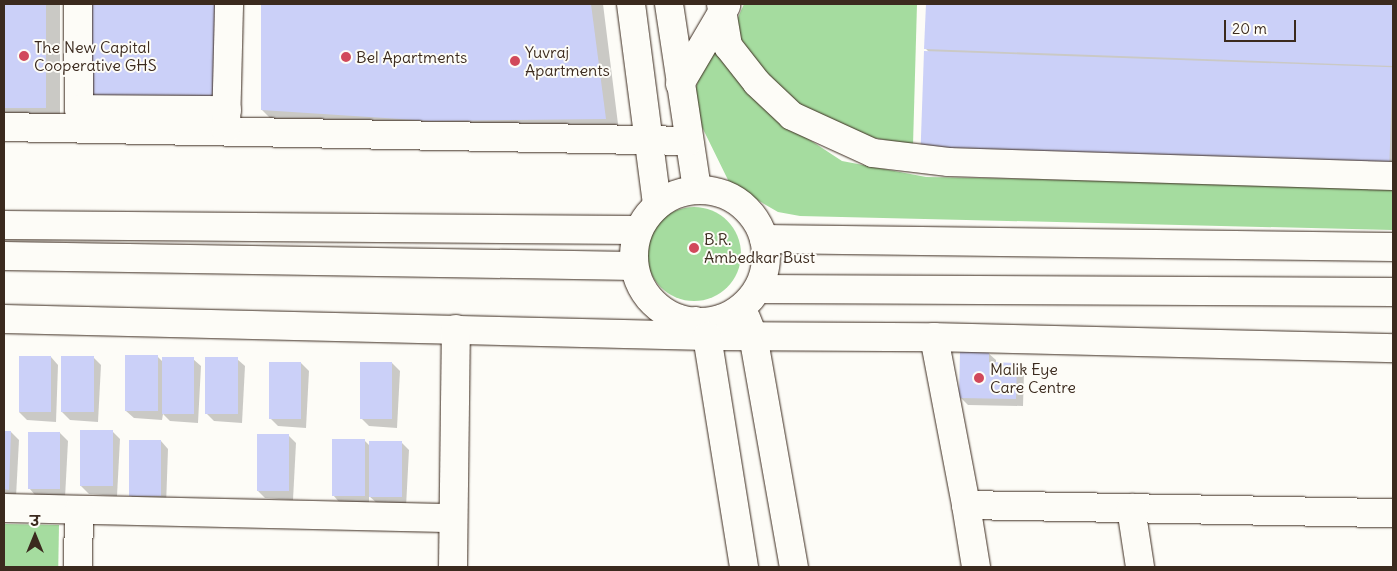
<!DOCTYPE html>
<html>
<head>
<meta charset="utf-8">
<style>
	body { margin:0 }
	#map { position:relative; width:1397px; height:571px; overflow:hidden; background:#fdfcf7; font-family:Delius,"Playpen Sans Deva",sans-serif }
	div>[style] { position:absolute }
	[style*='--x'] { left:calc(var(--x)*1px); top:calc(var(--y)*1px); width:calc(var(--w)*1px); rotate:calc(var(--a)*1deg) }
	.green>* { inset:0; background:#a5dc9f; transform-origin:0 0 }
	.round { border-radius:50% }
	.shadow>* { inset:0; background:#0003; transform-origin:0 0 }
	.building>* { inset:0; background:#cbd0f8; transform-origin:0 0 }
	.roads { filter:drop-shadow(0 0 1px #3b2a1e) drop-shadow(0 0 1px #3b2a1e) }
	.minor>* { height:28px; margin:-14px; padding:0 14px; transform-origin:14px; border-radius:14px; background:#fdfcf7 }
	.minor>.ring { margin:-14px; padding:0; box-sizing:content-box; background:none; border:28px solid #fdfcf7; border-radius:50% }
	.dots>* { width:14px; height:14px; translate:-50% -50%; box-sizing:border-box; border:2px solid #fdfcf7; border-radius:50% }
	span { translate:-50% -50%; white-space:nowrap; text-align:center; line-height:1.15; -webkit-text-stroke:4px #fdfcf7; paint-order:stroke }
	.poi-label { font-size:16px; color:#3b2a1e }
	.left { translate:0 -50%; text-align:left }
	.frame { position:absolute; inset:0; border:5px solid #3b2a1e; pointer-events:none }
	.north { position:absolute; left:10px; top:511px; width:50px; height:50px; -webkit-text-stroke:4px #fdfcf7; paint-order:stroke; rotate:0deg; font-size:14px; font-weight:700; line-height:20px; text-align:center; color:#3b2a1e }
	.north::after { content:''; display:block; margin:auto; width:18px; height:22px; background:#3b2a1e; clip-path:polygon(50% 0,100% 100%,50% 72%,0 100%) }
	.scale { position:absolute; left:1224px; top:20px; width:72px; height:22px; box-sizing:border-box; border:2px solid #3b2a1e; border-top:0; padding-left:6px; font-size:15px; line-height:18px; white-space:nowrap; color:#3b2a1e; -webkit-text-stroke:4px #fdfcf7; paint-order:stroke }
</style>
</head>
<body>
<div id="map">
	<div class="green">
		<i style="clip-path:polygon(744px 4px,917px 4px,913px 145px,858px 135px,805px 112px,758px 67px,741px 39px,736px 22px)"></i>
		<i style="clip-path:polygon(717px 47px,787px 125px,842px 161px,926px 177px,1393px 186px,1393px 230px,800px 216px,778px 212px,730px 184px,702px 127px,695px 90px,704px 64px)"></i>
		<i class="round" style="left:647px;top:207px;width:94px;height:94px"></i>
		<i style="left:4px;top:524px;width:55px;height:43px;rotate:1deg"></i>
	</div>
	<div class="shadow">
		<i style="left:4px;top:4px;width:56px;height:117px"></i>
		<i style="clip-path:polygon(89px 4px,233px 4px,231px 119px)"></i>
		<i style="clip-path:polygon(263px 4px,603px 4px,619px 132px,276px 124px,262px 110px)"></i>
		<i style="clip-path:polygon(927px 4px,1393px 4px,1393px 169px,929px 154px,929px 52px,925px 48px)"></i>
		<i style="clip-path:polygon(988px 353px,996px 360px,996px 364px,1016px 364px,1024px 372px,1023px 406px,968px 405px,960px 397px)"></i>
		<i style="clip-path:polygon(157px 356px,163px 362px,193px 359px,201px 366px,198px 423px,170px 421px,163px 414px,162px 420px,134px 418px,126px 411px)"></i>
		<i style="clip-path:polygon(51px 357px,58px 365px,56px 422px,27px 420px,19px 412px)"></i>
		<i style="clip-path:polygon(93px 357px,101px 365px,98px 422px,70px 420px,62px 412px)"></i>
		<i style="clip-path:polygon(237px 359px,245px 366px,242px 423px,214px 421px,206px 413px)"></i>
		<i style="clip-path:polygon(271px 363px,301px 363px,309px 371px,306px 428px,278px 426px,270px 418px)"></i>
		<i style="clip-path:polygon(392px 363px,400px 371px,397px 428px,369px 426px,361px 418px)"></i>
		<i style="clip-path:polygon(112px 431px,120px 439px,117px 496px,89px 494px,81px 486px)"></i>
		<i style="clip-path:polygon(4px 432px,11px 432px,19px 440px,16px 497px,4px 496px)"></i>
		<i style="clip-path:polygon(60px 433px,68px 441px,65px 498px,36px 496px,29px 488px)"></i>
		<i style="clip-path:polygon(288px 435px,296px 443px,293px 500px,265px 498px,257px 490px)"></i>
		<i style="clip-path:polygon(364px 440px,371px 447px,401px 442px,409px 450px,406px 507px,378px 504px,369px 496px,369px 505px,340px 503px,333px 495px)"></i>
		<i style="clip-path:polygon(161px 441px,168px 449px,166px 506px,138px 503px,130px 495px)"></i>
	</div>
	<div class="building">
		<i style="left:4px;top:4px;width:42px;height:104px"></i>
		<i style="left:88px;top:4px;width:131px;height:99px"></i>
		<i style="clip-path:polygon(261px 4px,591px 4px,606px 119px,431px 121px,261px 110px)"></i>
		<i style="clip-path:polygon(926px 4px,1393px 4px,1393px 66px,924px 49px)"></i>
		<i style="left:924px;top:51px;width:469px;height:96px;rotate:2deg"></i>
		<i style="clip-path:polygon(960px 351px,989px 351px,989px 362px,1017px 363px,1016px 399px,959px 398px)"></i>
		<i style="left:125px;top:355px;width:33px;height:56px"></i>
		<i style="left:19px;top:356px;width:32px;height:56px"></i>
		<i style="left:61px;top:356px;width:33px;height:56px"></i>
		<i style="left:162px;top:357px;width:32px;height:57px"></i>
		<i style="left:205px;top:357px;width:33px;height:57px"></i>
		<i style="left:269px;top:362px;width:32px;height:57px"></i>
		<i style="left:360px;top:362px;width:32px;height:57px"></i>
		<i style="left:80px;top:430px;width:33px;height:56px"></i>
		<i style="clip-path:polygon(4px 431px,11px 431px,9px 490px,4px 489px)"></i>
		<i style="left:28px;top:432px;width:32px;height:57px"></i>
		<i style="left:257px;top:434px;width:32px;height:57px"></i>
		<i style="left:332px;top:439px;width:33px;height:57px"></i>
		<i style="left:129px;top:440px;width:32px;height:56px"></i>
		<i style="left:369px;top:441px;width:33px;height:56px"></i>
	</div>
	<div class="roads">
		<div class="minor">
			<i style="--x:78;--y:4;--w:105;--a:89.5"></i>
			<i style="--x:79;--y:109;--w:148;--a:0.4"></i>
			<i style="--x:631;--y:4;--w:203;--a:82.6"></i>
			<i style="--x:669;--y:4;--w:187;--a:81.4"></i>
			<i style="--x:721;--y:4;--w:43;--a:80.5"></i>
			<i style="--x:728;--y:46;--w:47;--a:51.9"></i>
			<i style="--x:757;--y:83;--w:48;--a:43.3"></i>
			<i style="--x:792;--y:116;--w:89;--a:24.6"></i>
			<i style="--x:873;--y:153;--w:76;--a:6.8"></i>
			<i style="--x:948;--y:162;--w:445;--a:1.8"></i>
			<i style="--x:680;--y:84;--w:91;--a:-59.5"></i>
			<i style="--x:4;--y:127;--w:685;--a:1.17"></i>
			<i style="--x:226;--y:129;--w:125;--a:-88.6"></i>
			<i class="ring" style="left:634px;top:190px;width:104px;height:104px"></i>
			<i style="--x:4;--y:225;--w:634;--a:0.45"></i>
			<i style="--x:764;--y:239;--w:629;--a:0.73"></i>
			<i style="--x:4;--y:256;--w:630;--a:0.91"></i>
			<i style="--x:758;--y:289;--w:635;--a:0.27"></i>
			<i style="--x:746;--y:318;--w:18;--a:68"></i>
			<i style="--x:753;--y:335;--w:236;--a:80"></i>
			<i style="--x:4;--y:319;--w:703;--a:1.39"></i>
			<i style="--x:707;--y:336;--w:227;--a:0.3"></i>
			<i style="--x:934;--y:337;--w:459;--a:1.4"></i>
			<i style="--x:695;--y:321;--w:19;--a:51"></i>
			<i style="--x:707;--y:336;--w:234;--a:80.9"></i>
			<i style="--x:934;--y:337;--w:171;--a:79.2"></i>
			<i style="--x:966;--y:505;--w:63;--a:80.8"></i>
			<i style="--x:966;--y:505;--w:427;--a:1.1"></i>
			<i style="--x:4;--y:508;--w:449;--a:1.3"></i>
			<i style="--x:1131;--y:508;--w:60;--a:81.3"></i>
			<i style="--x:78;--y:567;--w:57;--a:-89"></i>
			<i style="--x:453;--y:567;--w:238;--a:-89.3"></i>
		</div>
	</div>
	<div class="dots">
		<i style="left:24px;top:56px;background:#d1495b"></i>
		<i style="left:346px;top:57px;background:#d1495b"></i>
		<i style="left:515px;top:61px;background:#d1495b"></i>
		<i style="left:694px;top:248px;background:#d1495b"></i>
		<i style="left:979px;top:378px;background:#d1495b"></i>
	</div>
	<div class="poi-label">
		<span class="left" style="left:34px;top:56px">The New Capital<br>Cooperative GHS</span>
		<span class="left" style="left:525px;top:61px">Yuvraj<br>Apartments</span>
		<span class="left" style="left:356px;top:57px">Bel Apartments</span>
		<span class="left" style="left:704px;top:248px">B.R.<br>Ambedkar Bust</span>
		<span class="left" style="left:990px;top:378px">Malik Eye<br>Care Centre</span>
	</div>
	<div class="frame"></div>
	<div class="north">उ</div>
	<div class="scale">20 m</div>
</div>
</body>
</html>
